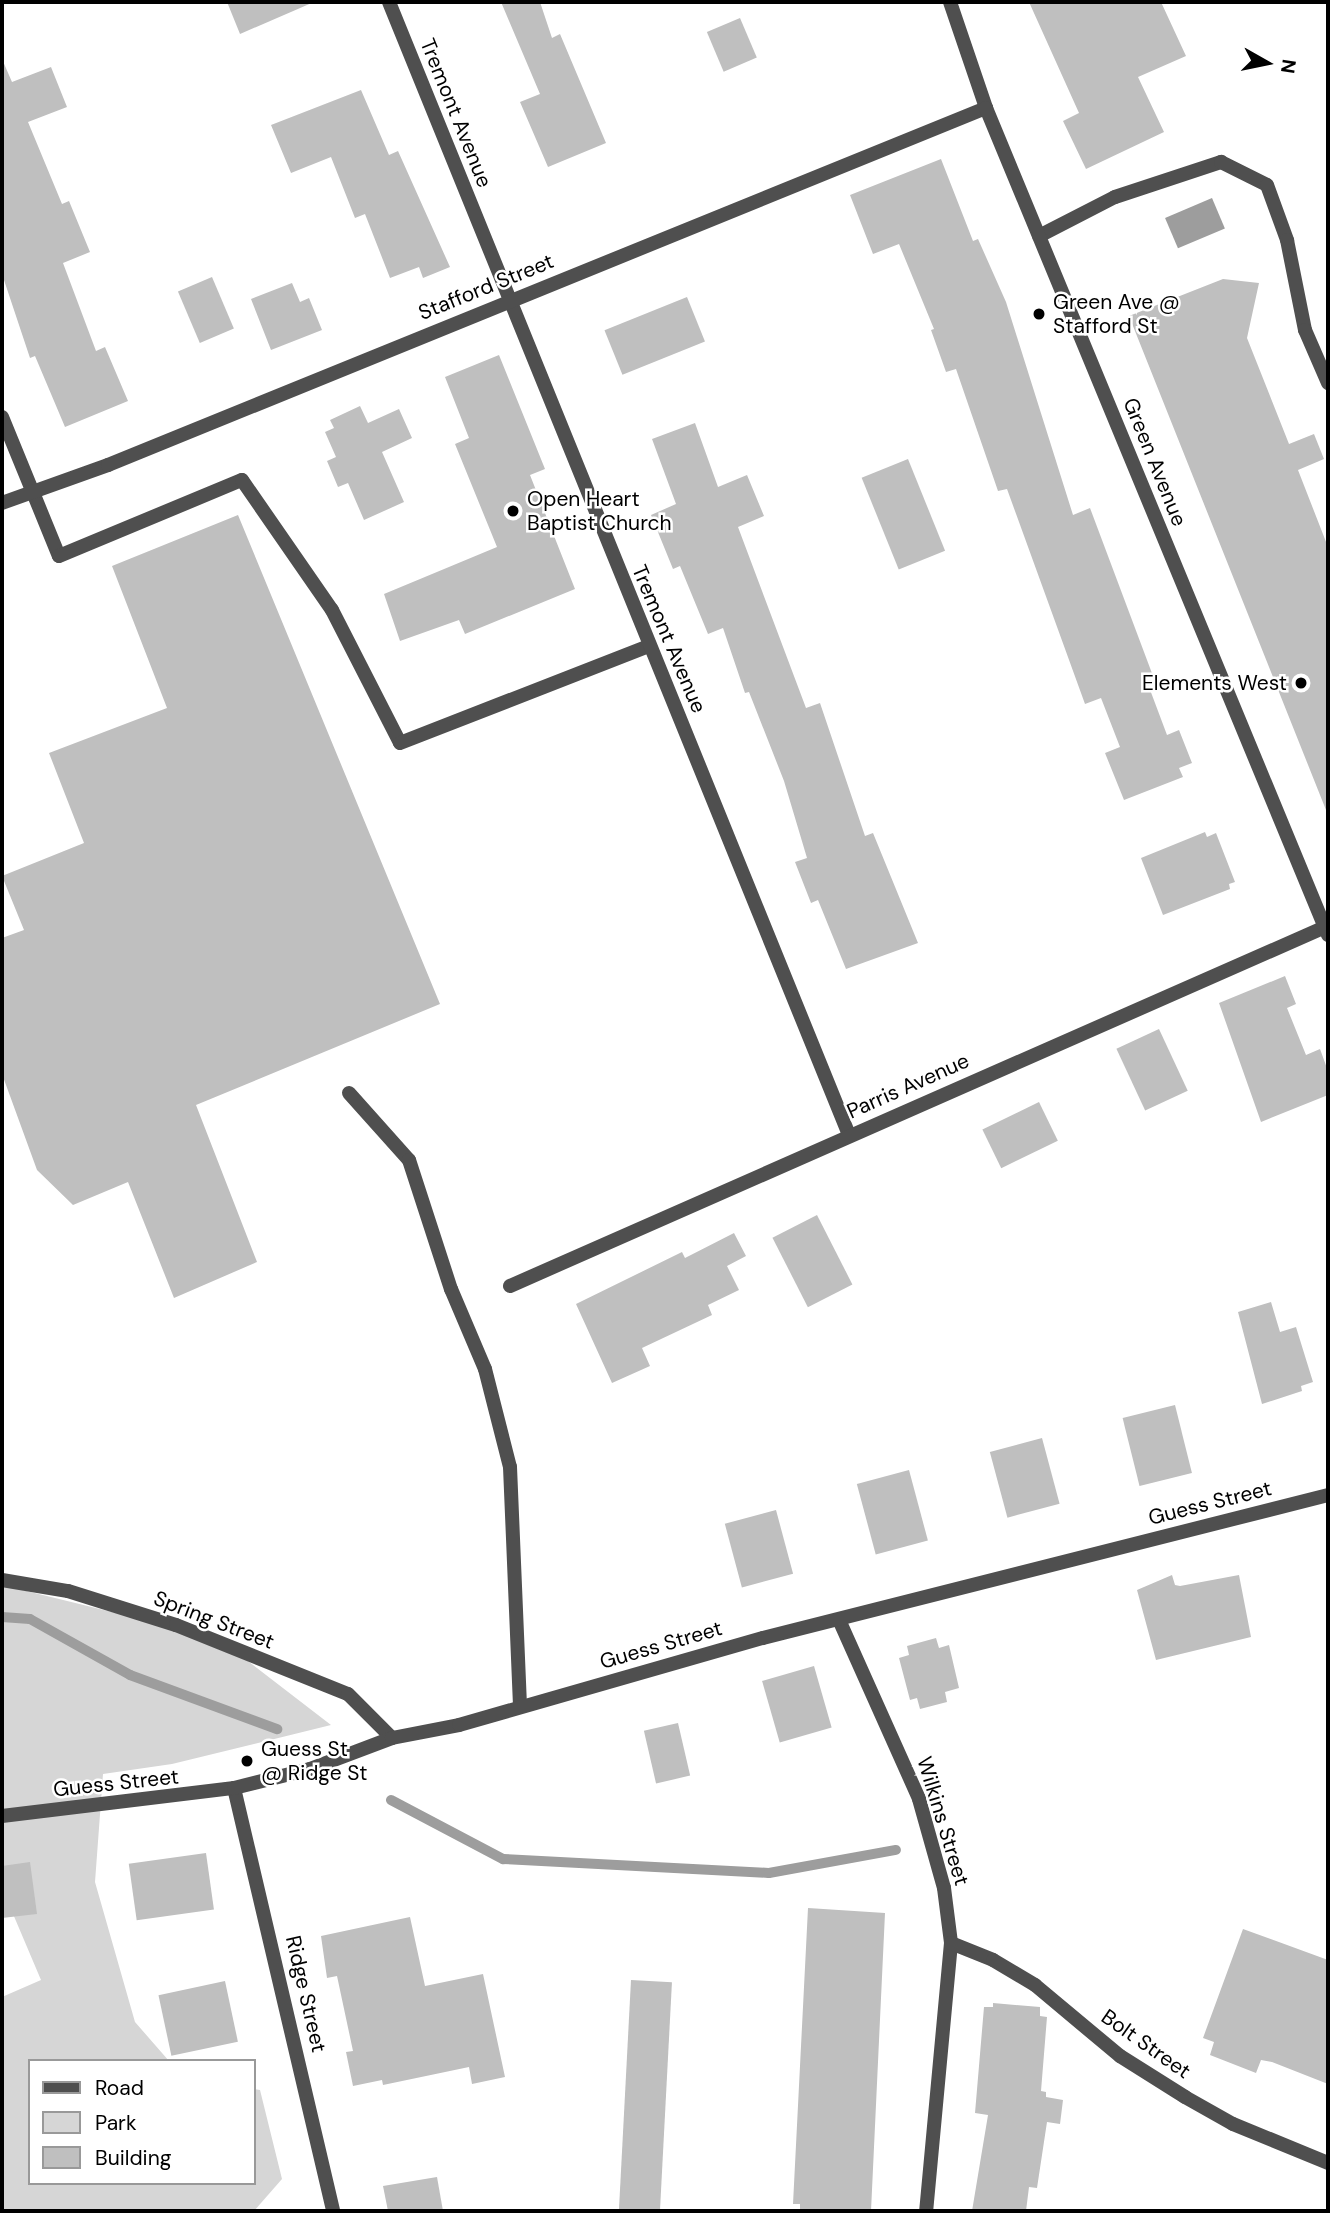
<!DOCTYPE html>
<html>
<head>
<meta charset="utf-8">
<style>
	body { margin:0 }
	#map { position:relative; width:1330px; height:2213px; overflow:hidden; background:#fff; font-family:"DM Sans",sans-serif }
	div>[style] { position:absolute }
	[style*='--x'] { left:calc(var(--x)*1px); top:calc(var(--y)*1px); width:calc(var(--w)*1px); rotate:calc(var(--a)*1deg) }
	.green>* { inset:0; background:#d6d6d6 }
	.water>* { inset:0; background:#9d9d9d; transform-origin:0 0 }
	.stream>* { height:10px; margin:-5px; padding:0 5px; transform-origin:5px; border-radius:5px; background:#9d9d9d }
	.building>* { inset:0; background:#bfbfbf; transform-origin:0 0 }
	.service>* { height:14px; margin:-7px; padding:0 7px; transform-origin:7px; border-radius:7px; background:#4f4f4f }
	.minor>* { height:14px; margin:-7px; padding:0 7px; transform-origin:7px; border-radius:7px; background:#4f4f4f }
	.tertiary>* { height:14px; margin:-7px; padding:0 7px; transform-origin:7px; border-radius:7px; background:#4f4f4f }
	.dots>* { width:19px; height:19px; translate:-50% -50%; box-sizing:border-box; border:4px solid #fff; border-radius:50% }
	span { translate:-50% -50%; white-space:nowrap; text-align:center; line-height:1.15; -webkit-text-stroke:5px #fff; paint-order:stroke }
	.street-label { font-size:21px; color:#000 }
	.poi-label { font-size:21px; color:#000 }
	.left { translate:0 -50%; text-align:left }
	.right { translate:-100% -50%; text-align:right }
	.frame { position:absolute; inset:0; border:4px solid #000; pointer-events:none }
	.legend { position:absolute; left:28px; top:2059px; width:228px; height:126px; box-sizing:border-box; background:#fff; border:2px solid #999; margin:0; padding:9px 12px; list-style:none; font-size:21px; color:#000 }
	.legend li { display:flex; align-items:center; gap:14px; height:35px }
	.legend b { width:35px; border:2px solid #999 }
	.north { position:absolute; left:1232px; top:28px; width:70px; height:70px; -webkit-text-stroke:5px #fff; paint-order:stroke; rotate:99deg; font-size:19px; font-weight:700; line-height:28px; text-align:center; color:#000 }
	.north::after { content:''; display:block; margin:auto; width:24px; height:32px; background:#000; clip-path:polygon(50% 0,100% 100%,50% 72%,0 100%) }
</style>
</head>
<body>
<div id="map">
	<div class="green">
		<i style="clip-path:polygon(2px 1585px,218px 1638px,331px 1725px,172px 1764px,103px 1774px,95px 1882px,135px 2022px,169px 2061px,30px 2061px,30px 2183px,254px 2183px,254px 2089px,260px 2090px,282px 2179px,254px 2211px,2px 2211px,2px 1997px,41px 1980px,2px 1888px)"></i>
	</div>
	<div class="water">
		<i style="left:1212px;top:198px;width:33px;height:51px;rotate:67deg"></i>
	</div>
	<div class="stream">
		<i style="--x:2;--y:1617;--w:28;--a:4"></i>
		<i style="--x:30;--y:1619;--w:115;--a:29.2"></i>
		<i style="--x:130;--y:1675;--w:157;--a:20.2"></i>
		<i style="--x:391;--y:1800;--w:127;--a:27.8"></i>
		<i style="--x:503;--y:1859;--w:266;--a:3"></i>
		<i style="--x:769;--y:1873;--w:129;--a:-10.3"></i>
	</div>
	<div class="building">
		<i style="clip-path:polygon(227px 2px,314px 2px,240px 34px)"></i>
		<i style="clip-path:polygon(501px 2px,540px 2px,552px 38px,560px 34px,606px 143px,548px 167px,520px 102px,540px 94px)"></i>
		<i style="clip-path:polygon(1029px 2px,1161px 2px,1186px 56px,1138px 77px,1164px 132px,1086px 169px,1063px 121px,1079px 113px)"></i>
		<i style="left:740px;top:18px;width:43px;height:36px;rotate:67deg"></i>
		<i style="clip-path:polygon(2px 59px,12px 82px,51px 67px,67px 107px,28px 122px,62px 204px,69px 201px,90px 252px,63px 263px,96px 351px,105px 347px,128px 401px,65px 427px,35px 356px,30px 358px,2px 274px)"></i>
		<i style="clip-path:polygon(361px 90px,389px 155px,398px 151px,450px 267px,423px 278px,419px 267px,390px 278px,365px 214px,355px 218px,331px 157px,291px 173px,271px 125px)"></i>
		<i style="clip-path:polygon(941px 159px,973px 241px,978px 239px,1006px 302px,1073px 515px,1090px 508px,1153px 676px,1146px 679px,1167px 735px,1179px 730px,1192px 763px,1179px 768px,1183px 777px,1124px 800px,1105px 753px,1120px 747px,1101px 698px,1085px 704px,1007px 489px,998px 491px,956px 369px,946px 372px,931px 330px,934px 329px,899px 244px,873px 254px,850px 195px)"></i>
		<i style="left:212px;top:277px;width:56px;height:37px;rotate:67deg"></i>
		<i style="clip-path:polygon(1223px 279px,1259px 283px,1247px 338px,1289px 444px,1314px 434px,1324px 459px,1298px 470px,1328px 547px,1328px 815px,1129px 316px)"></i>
		<i style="clip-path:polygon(292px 283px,300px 302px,309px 298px,322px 330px,271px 350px,251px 299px)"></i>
		<i style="left:687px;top:297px;width:48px;height:89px;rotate:68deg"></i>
		<i style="clip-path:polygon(499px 355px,545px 469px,530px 475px,575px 589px,465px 634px,459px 620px,400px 641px,384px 594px,497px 547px,455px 444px,469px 438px,445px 377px)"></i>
		<i style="clip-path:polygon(360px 406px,368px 423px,399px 409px,412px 438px,382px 452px,404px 502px,364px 520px,348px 483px,338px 487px,327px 461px,336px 457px,325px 432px,334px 428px,330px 420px)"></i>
		<i style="clip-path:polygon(695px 423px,718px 487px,747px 475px,764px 516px,738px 527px,806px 708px,820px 703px,865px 836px,873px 833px,918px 943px,846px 969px,818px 900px,811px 903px,795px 862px,807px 858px,784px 781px,749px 692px,745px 693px,723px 628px,708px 634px,680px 566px,673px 569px,651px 515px,676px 504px,652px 439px)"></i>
		<i style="left:908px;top:459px;width:99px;height:50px;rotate:68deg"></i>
		<i style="clip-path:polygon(238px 515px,440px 1004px,196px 1105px,257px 1262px,174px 1298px,128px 1182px,73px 1205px,37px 1170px,2px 1074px,2px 938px,24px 930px,2px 876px,84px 843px,49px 753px,167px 708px,112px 566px)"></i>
		<i style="clip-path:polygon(1205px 832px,1207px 837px,1216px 833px,1235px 882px,1229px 884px,1230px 889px,1163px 915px,1141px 858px)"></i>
		<i style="clip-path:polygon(1285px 976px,1296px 1004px,1287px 1008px,1306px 1055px,1320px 1049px,1328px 1071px,1328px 1095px,1261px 1122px,1219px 1003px)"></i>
		<i style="left:1159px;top:1029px;width:68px;height:47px;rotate:65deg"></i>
		<i style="left:1039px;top:1102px;width:43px;height:63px;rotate:64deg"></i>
		<i style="left:817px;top:1215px;width:78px;height:50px;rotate:63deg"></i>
		<i style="clip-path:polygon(734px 1233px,746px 1256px,727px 1266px,739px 1290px,708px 1305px,712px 1315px,642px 1348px,650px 1366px,612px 1383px,576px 1304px,682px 1252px,685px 1258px)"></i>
		<i style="clip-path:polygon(1271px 1302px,1280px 1332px,1296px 1327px,1313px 1382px,1301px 1386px,1302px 1391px,1262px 1404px,1238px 1312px)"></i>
		<i style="left:1175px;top:1405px;width:70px;height:54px;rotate:76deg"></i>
		<i style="left:1042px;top:1438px;width:68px;height:54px;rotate:75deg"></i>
		<i style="left:909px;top:1470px;width:73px;height:54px;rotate:75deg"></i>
		<i style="left:776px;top:1510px;width:66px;height:53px;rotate:75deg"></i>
		<i style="clip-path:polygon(1172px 1575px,1175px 1585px,1180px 1586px,1239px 1575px,1251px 1637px,1156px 1660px,1137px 1590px)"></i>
		<i style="clip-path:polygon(936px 1638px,939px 1648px,949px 1645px,959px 1688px,945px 1692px,947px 1702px,920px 1709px,917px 1698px,910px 1700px,899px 1658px,909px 1655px,907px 1646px)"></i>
		<i style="left:814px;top:1666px;width:64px;height:54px;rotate:74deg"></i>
		<i style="left:678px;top:1723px;width:54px;height:35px;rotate:77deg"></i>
		<i style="left:206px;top:1853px;width:57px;height:78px;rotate:82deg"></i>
		<i style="clip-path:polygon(30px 1862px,37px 1914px,2px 1918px,2px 1866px)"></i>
		<i style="clip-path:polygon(808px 1908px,885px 1913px,871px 2211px,800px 2211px,800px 2204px,793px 2204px)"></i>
		<i style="clip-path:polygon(410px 1917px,425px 1986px,483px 1974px,505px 2077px,472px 2084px,469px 2067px,383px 2085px,382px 2080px,353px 2086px,346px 2052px,353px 2051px,337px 1976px,327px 1978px,321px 1936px)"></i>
		<i style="clip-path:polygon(1243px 1929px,1328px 1960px,1328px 2084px,1272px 2062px,1261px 2060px,1256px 2073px,1210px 2055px,1214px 2042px,1203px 2038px)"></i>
		<i style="left:631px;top:1980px;width:41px;height:231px;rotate:3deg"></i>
		<i style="left:225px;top:1981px;width:62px;height:68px;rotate:78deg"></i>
		<i style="clip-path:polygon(993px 2003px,1040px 2007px,1040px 2016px,1047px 2017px,1041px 2091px,1046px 2092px,1046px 2097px,1063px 2100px,1060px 2124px,1047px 2122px,1037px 2188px,1029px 2187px,1026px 2211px,972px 2211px,988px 2115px,975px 2113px,984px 2007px,993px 2007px)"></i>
		<i style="clip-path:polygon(437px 2177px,443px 2211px,388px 2211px,383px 2186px)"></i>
	</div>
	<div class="service">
		<i style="--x:1039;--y:236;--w:85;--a:-27.2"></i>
		<i style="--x:1115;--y:197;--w:112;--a:-18.3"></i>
		<i style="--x:1221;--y:162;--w:51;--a:26.6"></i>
		<i style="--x:1267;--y:185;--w:59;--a:70"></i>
		<i style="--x:1287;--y:240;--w:92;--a:78.7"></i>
		<i style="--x:1305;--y:330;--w:58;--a:66.5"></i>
		<i style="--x:32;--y:490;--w:71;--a:67.8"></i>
		<i style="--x:59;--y:556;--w:198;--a:-22.6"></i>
		<i style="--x:242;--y:480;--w:158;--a:55.3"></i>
		<i style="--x:332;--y:610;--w:149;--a:62.9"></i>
		<i style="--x:400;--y:743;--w:267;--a:-21.3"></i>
		<i style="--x:349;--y:1093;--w:90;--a:48.2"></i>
		<i style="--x:409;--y:1160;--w:136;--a:72"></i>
		<i style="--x:451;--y:1289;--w:87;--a:67"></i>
		<i style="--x:485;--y:1369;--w:101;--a:75.7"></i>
		<i style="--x:510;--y:1467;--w:240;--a:87.6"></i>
	</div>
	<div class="minor">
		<i style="--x:389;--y:2;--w:1223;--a:67.9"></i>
		<i style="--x:2;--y:417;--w:79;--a:67.7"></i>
		<i style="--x:2;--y:503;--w:113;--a:-19.7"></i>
		<i style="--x:108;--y:465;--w:948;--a:-22.13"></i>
		<i style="--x:510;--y:1286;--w:891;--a:-23.77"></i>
		<i style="--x:2;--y:1580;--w:67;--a:9.5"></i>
		<i style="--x:68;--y:1591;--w:113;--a:17.5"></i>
		<i style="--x:176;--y:1625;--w:185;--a:21.9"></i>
		<i style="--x:348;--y:1694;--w:62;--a:45"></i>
		<i style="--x:840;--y:1622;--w:194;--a:65.9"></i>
		<i style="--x:919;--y:1799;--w:92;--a:74.3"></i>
		<i style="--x:944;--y:1888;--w:55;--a:82.7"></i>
		<i style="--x:951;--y:1943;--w:269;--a:95.3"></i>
		<i style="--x:234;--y:1788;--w:434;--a:76.8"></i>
		<i style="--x:951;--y:1943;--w:45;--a:22"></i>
		<i style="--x:993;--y:1960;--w:49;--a:30.8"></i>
		<i style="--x:1035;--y:1985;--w:111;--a:39.9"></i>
		<i style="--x:1120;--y:2056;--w:77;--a:32.2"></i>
		<i style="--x:1185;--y:2097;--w:55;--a:29.4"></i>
		<i style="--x:1233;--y:2124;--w:103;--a:22.3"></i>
	</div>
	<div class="tertiary">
		<i style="--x:950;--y:2;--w:112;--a:71.2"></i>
		<i style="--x:986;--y:108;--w:895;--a:67.53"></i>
		<i style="--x:2;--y:1816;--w:234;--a:-6.9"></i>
		<i style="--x:234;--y:1788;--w:78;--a:-14"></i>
		<i style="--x:310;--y:1769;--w:88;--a:-20.7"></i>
		<i style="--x:392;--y:1738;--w:68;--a:-11"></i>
		<i style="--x:459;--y:1725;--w:316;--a:-16"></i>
		<i style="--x:763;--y:1638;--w:583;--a:-14.2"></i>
	</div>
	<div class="dots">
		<i style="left:1039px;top:314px;background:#000"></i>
		<i style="left:513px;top:511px;background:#000"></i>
		<i style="left:1301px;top:683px;background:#000"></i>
		<i style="left:247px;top:1761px;background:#000"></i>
	</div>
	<div class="street-label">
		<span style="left:456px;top:113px;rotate:68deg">Tremont Avenue</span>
		<span style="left:486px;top:287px;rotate:-22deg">Stafford Street</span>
		<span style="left:1155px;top:462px;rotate:68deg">Green Avenue</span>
		<span style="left:669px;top:639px;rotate:67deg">Tremont Avenue</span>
		<span style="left:908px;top:1086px;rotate:-24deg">Parris Avenue</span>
		<span style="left:1210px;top:1503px;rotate:-14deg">Guess Street</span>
		<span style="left:214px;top:1620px;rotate:21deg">Spring Street</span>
		<span style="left:661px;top:1645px;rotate:-16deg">Guess Street</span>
		<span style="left:116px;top:1783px;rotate:-6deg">Guess Street</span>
		<span style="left:943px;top:1821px;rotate:73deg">Wilkins Street</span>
		<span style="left:306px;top:1994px;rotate:77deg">Ridge Street</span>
		<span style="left:1146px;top:2044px;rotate:35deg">Bolt Street</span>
	</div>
	<div class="poi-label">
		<span class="left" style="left:1053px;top:314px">Green Ave @<br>Stafford St</span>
		<span class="left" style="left:527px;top:511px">Open Heart<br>Baptist Church</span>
		<span class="right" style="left:1287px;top:683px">Elements West</span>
		<span class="left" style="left:261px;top:1761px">Guess St<br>@ Ridge St</span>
	</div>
	<div class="frame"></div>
	<ul class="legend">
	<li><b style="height:9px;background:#4f4f4f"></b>Road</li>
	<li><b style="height:19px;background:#d6d6d6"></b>Park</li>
	<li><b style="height:19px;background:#bfbfbf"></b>Building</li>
	</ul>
	<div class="north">N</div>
</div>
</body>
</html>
